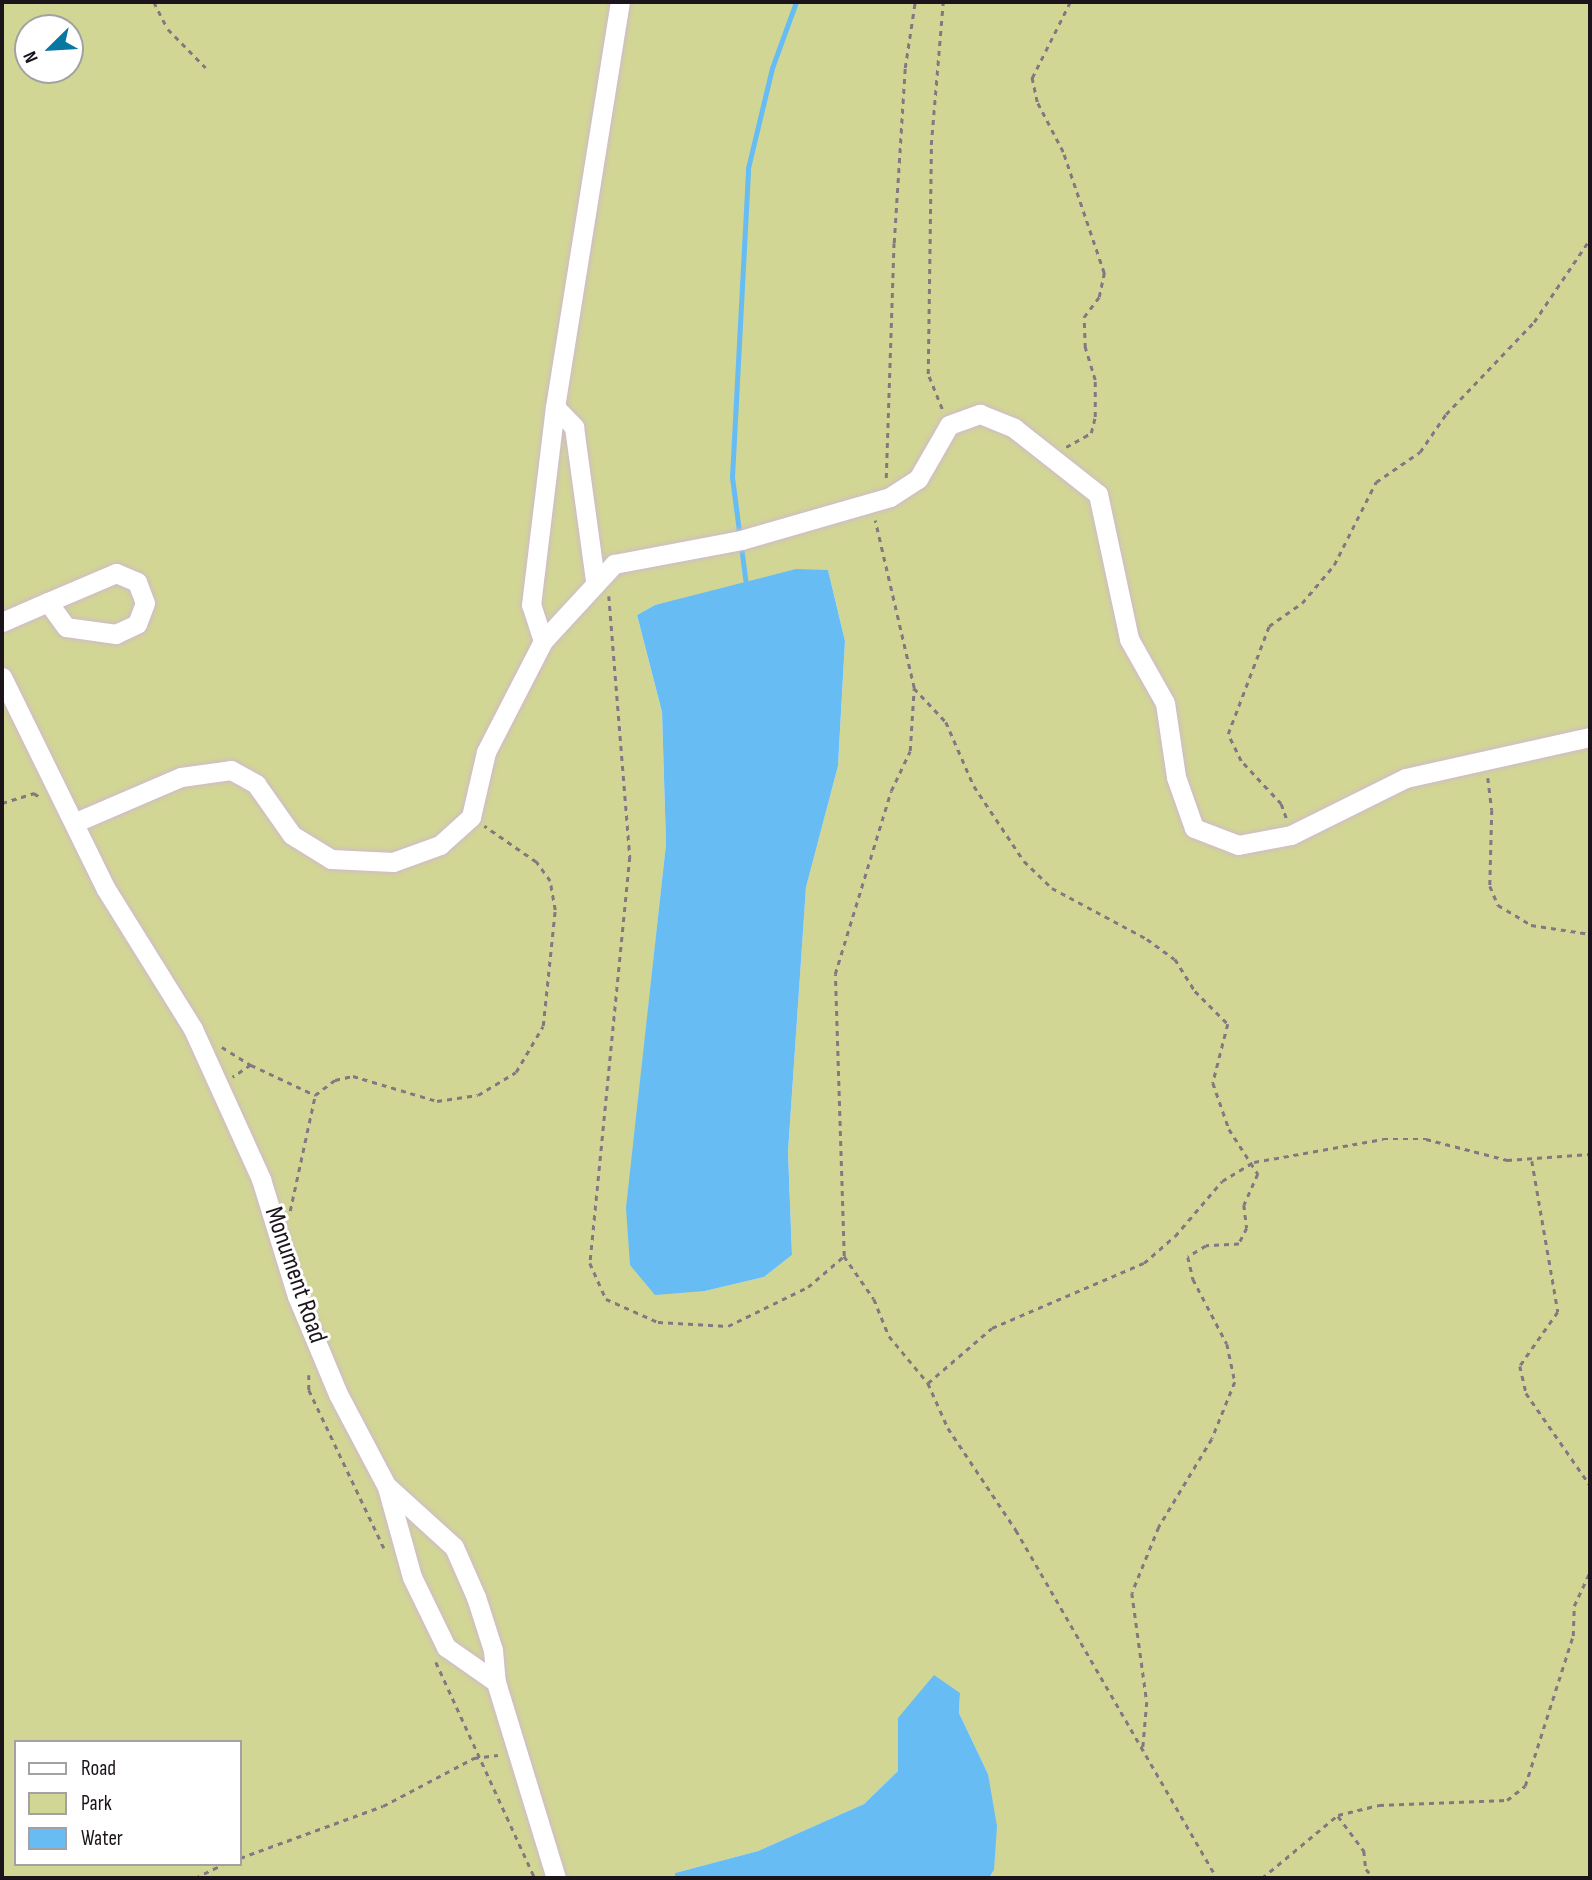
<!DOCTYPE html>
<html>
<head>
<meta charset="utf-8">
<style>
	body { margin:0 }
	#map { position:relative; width:1592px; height:1880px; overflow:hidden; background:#fff1fd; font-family:"Sofia Sans Condensed",sans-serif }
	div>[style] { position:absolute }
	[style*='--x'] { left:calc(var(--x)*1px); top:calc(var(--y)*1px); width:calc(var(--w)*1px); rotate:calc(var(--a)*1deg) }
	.green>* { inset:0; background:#d2d694 }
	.water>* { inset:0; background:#67bcf3 }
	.stream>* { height:5px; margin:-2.5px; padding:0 2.5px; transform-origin:2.5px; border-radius:2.5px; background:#67bcf3 }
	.path>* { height:2.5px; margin-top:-1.25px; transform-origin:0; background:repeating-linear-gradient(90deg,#837881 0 5px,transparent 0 10px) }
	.roads { filter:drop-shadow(0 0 2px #cfb9cc) drop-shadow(0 0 2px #cfb9cc) }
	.minor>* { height:19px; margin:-9.5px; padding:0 9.5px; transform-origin:9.5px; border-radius:9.5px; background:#fff }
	span { translate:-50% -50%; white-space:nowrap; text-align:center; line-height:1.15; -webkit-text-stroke:6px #fff; paint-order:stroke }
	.street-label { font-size:26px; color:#1c141b }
	.frame { position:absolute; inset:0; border:4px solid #1c141b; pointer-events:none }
	.legend { position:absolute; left:14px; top:1740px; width:228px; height:126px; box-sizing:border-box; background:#fff; border:2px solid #a4a1a4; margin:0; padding:9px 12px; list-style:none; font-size:21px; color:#1c141b }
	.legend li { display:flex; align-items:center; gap:14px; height:35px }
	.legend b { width:35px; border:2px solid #a4a1a4 }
	.north { position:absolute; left:14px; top:14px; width:70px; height:70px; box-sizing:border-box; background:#fff; border:2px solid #a4a1a4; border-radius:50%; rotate:246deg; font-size:19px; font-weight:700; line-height:28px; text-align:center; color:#1c141b }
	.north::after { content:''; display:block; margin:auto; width:24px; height:32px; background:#0877a1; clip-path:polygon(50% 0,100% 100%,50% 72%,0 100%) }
</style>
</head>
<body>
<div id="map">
	<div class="green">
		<i style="clip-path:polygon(evenodd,2px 2px,1590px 2px,1590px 1878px,989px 1878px,994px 1870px,988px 1774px,959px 1713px,960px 1693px,898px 1718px,898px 1771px,864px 1804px,758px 1851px,675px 1873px,675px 1878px,2px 1878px,2px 2px,28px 28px,70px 28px,70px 70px,28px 70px,28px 28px,2px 2px,828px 570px,845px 641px,838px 766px,806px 886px,788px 1152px,792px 1255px,764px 1277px,705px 1291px,638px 1104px,666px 844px,662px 712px,637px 615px,655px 605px,828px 570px,2px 2px,16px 1742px,240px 1742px,240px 1864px,16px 1864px,16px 1742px)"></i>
	</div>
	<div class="water">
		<i style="clip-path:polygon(796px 569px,828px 570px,845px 641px,838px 766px,806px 887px,788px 1152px,792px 1255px,764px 1277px,705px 1291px,655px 1295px,630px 1265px,626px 1208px,666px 844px,662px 712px,637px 615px,655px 605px)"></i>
		<i style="clip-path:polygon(934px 1675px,960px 1693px,959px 1713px,988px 1774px,997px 1826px,994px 1870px,989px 1878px,675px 1878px,675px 1873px,758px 1851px,864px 1804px,898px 1771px,898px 1718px)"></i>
	</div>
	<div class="stream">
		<i style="--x:746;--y:585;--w:109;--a:-97.4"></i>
		<i style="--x:732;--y:477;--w:309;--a:-87"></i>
		<i style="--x:748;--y:168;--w:103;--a:-76.5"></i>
		<i style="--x:772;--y:68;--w:70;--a:-70"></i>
	</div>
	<div class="path">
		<i style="--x:154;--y:2;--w:30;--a:63"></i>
		<i style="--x:168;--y:29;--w:54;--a:45.7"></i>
		<i style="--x:942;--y:409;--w:38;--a:-112"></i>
		<i style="--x:928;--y:374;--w:229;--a:-89.2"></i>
		<i style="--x:931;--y:145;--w:144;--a:-85.2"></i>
		<i style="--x:1066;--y:447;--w:29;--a:-29"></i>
		<i style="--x:1091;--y:433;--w:16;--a:-76"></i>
		<i style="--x:1095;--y:417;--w:37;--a:-90"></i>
		<i style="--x:1095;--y:380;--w:34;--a:-107"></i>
		<i style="--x:1085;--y:348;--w:31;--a:-92"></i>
		<i style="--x:1084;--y:317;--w:25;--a:-53"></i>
		<i style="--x:1099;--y:297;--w:25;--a:-78"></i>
		<i style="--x:1104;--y:273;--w:128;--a:-108.7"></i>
		<i style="--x:1063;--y:152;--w:56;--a:-117.5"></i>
		<i style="--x:1037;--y:102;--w:25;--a:-102"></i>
		<i style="--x:1032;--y:78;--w:85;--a:-63.4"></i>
		<i style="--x:886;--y:478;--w:235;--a:-88.1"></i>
		<i style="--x:894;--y:243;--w:175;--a:-86.4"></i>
		<i style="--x:905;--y:68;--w:67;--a:-81.4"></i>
		<i style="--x:609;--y:596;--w:262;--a:85.4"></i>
		<i style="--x:630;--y:857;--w:408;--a:95.6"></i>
		<i style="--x:590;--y:1263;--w:39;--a:66"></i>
		<i style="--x:606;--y:1299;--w:57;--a:23.9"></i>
		<i style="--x:658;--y:1322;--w:70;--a:3.3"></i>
		<i style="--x:728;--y:1326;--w:89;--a:-26"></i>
		<i style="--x:808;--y:1287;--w:48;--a:-40.7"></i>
		<i style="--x:844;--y:1256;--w:282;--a:-91.8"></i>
		<i style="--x:835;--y:974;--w:191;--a:-73"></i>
		<i style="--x:891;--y:791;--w:44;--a:-64.6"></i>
		<i style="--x:910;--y:751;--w:63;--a:-86.4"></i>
		<i style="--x:914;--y:688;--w:172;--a:-103.1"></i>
		<i style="--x:914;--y:688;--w:47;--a:46.7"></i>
		<i style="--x:946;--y:722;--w:70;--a:66.4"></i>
		<i style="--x:974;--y:786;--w:90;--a:56.3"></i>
		<i style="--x:1024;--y:861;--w:39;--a:44"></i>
		<i style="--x:1052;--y:888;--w:108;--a:28.2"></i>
		<i style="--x:1147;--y:939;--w:34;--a:36"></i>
		<i style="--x:1175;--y:959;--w:38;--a:58"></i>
		<i style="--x:1195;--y:991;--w:47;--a:45"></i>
		<i style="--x:1228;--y:1024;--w:61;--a:104.3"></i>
		<i style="--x:1213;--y:1083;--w:49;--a:70.8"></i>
		<i style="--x:1229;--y:1129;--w:54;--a:57.2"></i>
		<i style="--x:1258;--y:1174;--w:34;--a:114"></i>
		<i style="--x:1244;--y:1205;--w:23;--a:83"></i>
		<i style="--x:1247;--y:1228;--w:18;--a:117"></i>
		<i style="--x:1239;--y:1244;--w:33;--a:177"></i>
		<i style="--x:1206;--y:1246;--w:21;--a:149"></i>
		<i style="--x:1188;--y:1257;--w:23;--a:77"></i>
		<i style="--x:1193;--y:1279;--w:73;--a:62.4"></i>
		<i style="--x:1227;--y:1344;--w:39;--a:78"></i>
		<i style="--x:1235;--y:1382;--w:61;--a:112"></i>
		<i style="--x:1212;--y:1439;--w:103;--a:121.1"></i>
		<i style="--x:1159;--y:1527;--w:71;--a:112.2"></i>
		<i style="--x:1132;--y:1593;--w:110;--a:82.2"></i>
		<i style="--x:1147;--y:1702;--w:46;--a:95"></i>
		<i style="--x:1488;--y:778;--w:32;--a:83"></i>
		<i style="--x:1492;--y:810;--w:76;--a:91.5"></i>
		<i style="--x:1490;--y:886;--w:21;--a:67"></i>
		<i style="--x:1498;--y:905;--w:39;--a:31"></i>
		<i style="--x:1531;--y:925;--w:60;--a:8.7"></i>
		<i style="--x:2;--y:803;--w:34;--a:-17"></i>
		<i style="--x:34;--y:793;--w:9;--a:36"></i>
		<i style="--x:1286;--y:818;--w:15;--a:-110"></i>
		<i style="--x:1281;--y:804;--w:59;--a:-132.9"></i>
		<i style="--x:1241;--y:761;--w:30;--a:-116"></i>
		<i style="--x:1228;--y:734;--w:116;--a:-69.2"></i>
		<i style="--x:1269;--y:626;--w:40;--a:-34.9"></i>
		<i style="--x:1302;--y:603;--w:50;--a:-49.9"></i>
		<i style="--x:1334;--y:565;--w:93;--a:-63.2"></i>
		<i style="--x:1376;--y:482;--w:53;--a:-34.3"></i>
		<i style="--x:1420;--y:452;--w:46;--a:-55.6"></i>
		<i style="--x:1446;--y:414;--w:127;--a:-46.3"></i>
		<i style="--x:1534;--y:322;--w:100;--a:-56"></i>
		<i style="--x:222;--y:1047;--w:34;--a:32"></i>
		<i style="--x:251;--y:1065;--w:22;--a:146"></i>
		<i style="--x:251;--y:1065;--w:71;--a:25.1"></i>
		<i style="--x:315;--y:1095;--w:25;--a:-37"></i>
		<i style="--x:335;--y:1080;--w:18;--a:-13"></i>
		<i style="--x:353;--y:1076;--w:88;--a:16.6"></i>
		<i style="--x:437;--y:1101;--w:41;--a:-8.3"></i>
		<i style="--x:478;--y:1095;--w:44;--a:-31.2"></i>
		<i style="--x:516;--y:1072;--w:53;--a:-59.6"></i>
		<i style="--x:543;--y:1026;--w:117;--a:-84.1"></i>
		<i style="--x:555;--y:910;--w:29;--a:-100"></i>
		<i style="--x:550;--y:881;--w:24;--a:-126"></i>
		<i style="--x:536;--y:862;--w:63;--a:-145.3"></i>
		<i style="--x:1532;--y:1161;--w:153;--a:80.2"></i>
		<i style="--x:1558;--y:1312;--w:66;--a:125.1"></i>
		<i style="--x:1520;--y:1366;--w:28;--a:77"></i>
		<i style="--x:1526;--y:1393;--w:112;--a:55.2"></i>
		<i style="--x:290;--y:1211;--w:119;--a:-77.8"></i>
		<i style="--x:844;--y:1256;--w:52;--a:55.1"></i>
		<i style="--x:874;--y:1299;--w:40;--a:68"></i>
		<i style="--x:889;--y:1336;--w:61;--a:50.3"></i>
		<i style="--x:928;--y:1383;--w:49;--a:66"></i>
		<i style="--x:948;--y:1428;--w:123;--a:56.3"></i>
		<i style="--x:1016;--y:1530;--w:402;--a:60"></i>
		<i style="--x:309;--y:1375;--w:15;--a:90"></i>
		<i style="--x:309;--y:1390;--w:175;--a:64.6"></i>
		<i style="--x:928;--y:1383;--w:84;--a:-40.7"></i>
		<i style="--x:992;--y:1328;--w:165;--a:-23.2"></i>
		<i style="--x:1144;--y:1263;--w:41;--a:-41.1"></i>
		<i style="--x:1175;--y:1236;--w:72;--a:-49.5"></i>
		<i style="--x:1222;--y:1181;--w:37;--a:-31"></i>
		<i style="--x:1254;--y:1162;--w:131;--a:-10.1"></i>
		<i style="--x:1383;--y:1139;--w:43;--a:0"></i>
		<i style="--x:1426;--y:1139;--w:84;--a:14.5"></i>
		<i style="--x:1507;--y:1160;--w:83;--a:-4.1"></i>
		<i style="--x:436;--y:1662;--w:238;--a:65.4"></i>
		<i style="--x:1338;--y:1816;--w:44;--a:53.4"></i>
		<i style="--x:1364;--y:1851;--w:18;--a:84"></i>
		<i style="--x:1366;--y:1869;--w:12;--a:48"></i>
		<i style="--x:240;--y:1858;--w:152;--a:-20"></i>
		<i style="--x:383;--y:1806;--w:103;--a:-27.8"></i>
		<i style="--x:474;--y:1758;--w:24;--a:-7"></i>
		<i style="--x:195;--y:1878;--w:32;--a:-26"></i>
		<i style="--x:1262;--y:1878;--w:99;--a:-39.7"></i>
		<i style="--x:1338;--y:1815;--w:42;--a:-13.7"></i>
		<i style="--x:1379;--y:1805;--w:128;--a:-2.2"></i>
		<i style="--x:1507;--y:1800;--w:23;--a:-38"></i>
		<i style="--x:1525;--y:1786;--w:157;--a:-72.3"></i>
		<i style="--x:1573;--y:1636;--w:30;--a:-88"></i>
		<i style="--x:1574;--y:1606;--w:38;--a:-65"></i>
	</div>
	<div class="roads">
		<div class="minor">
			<i style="--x:555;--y:407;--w:28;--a:46"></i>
			<i style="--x:574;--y:427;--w:155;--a:82.2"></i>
			<i style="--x:2;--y:622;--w:50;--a:-23.5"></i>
			<i style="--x:48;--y:602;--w:74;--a:-23.1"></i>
			<i style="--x:116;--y:573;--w:23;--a:23"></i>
			<i style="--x:137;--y:582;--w:22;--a:69"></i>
			<i style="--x:145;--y:603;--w:22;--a:111"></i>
			<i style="--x:137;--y:624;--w:23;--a:155"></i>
			<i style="--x:116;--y:634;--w:50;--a:-172"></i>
			<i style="--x:66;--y:627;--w:31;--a:-126"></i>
			<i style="--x:543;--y:641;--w:38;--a:-108"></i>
			<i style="--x:531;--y:605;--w:199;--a:-83.1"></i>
			<i style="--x:555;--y:407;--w:410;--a:-80.9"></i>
			<i style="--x:2;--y:677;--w:236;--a:63.9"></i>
			<i style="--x:106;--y:889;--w:165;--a:58.1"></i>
			<i style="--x:193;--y:1029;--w:165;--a:65.6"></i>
			<i style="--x:261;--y:1179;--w:122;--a:72.9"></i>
			<i style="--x:297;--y:1296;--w:106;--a:67.3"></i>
			<i style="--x:338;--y:1394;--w:105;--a:62.2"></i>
			<i style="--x:387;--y:1487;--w:93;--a:74.5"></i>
			<i style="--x:412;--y:1577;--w:78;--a:64.1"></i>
			<i style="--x:446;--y:1647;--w:61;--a:35"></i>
			<i style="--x:76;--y:822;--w:114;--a:-23.2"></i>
			<i style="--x:181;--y:777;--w:50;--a:-8"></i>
			<i style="--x:231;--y:770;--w:29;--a:29"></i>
			<i style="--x:256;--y:784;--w:62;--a:54.8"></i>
			<i style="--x:292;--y:835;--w:46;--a:31.6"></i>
			<i style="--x:331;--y:859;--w:62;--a:2.8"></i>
			<i style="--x:393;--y:862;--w:50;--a:-19.9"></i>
			<i style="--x:440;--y:845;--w:42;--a:-42.1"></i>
			<i style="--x:471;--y:817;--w:67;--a:-77"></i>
			<i style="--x:486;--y:752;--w:125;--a:-62.8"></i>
			<i style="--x:543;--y:641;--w:105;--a:-47.3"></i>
			<i style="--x:614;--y:564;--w:129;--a:-10.7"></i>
			<i style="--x:741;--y:540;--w:155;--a:-16.1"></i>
			<i style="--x:890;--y:497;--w:33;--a:-33"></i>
			<i style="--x:918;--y:479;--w:62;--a:-60.1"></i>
			<i style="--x:949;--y:425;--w:33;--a:-20"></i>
			<i style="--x:980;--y:414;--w:37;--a:22"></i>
			<i style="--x:1014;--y:428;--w:107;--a:38.2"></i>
			<i style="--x:1098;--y:494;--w:148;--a:77.9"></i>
			<i style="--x:1129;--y:639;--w:73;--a:60.6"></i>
			<i style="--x:1165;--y:703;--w:75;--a:81.5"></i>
			<i style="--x:1176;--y:777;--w:54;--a:70.6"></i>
			<i style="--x:1194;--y:828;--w:47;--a:21.1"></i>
			<i style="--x:1238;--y:845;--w:54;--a:-10.7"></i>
			<i style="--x:1291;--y:835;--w:128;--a:-26.4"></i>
			<i style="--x:1406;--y:778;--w:189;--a:-12.6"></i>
			<i style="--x:388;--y:1487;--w:89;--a:42.3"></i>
			<i style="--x:454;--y:1547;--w:55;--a:66.3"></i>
			<i style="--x:476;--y:1597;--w:56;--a:72.2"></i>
			<i style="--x:493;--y:1650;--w:32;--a:85"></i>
			<i style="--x:496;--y:1682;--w:205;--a:73"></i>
		</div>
	</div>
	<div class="street-label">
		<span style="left:295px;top:1275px;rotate:71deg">Monument Road</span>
	</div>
	<div class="frame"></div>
	<ul class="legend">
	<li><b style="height:9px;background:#fff"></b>Road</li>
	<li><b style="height:19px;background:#d2d694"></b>Park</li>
	<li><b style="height:19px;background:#67bcf3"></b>Water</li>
	</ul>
	<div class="north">N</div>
</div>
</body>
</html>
